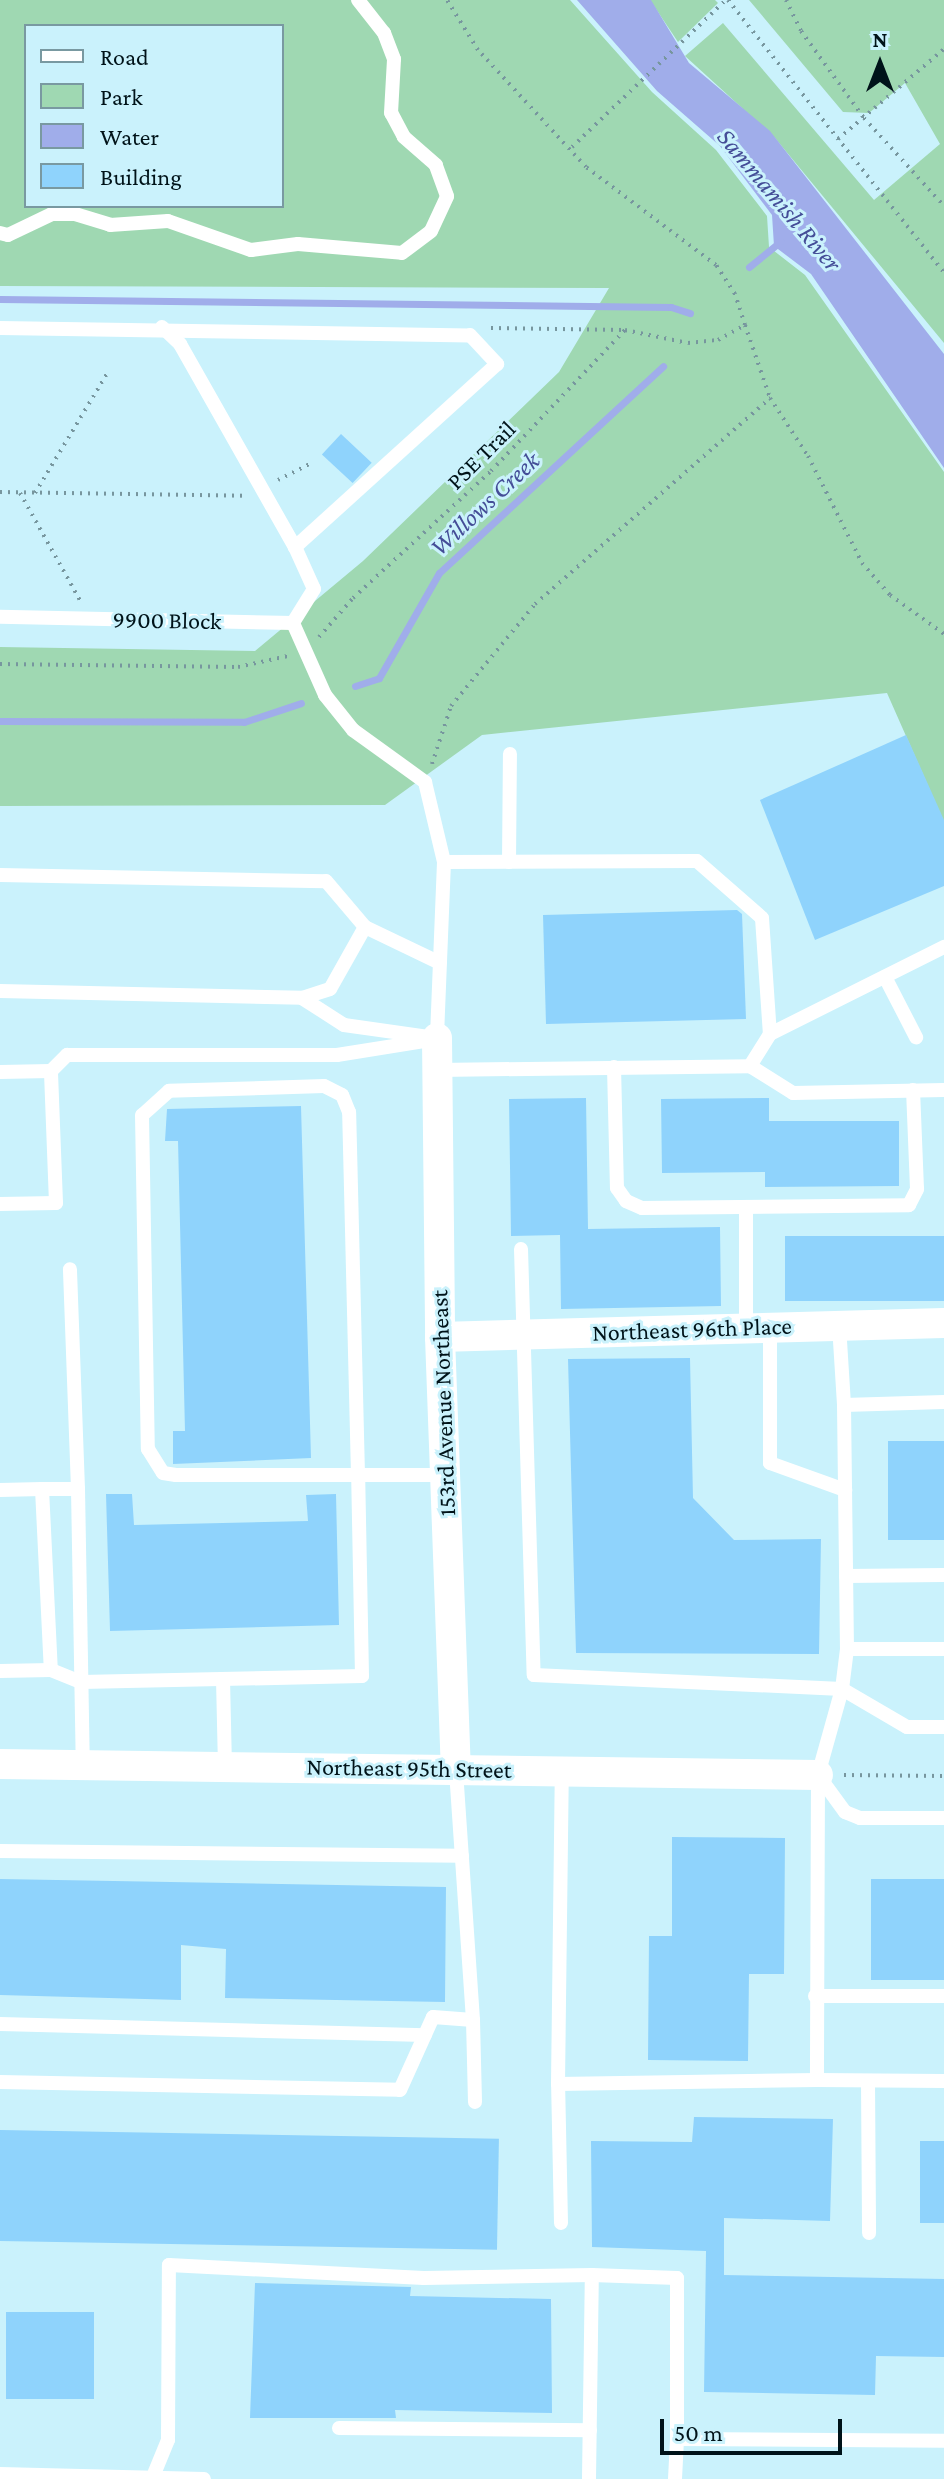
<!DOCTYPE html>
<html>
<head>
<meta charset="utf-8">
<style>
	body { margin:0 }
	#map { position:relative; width:944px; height:2479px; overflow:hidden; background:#caf2fc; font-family:"Crimson Pro",serif }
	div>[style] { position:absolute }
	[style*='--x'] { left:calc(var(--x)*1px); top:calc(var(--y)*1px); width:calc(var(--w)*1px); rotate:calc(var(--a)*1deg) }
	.green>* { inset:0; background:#9fd8b2 }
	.water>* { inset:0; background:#a0adea }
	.stream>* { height:7px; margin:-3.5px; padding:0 3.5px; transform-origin:3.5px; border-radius:3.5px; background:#a0adea }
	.building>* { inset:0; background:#8fd3fc; transform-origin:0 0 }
	.path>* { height:4px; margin-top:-2px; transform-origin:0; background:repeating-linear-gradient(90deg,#77969e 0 2px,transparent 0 8px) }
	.service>* { height:14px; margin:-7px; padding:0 7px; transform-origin:7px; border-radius:7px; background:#fff }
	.minor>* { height:30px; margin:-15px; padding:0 15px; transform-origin:15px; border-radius:15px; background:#fff }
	span { translate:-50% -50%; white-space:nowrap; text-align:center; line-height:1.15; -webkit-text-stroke:6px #caf2fc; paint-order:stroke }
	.street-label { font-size:24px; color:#001319 }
	.water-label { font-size:26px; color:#444d97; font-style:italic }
	.legend { position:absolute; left:24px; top:24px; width:260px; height:184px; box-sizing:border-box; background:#caf2fc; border:2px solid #7999a1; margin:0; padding:10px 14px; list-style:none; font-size:24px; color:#001319 }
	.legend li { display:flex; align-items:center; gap:16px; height:40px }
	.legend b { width:40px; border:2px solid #7999a1 }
	.north { position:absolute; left:840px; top:24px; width:80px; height:80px; -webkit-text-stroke:6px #caf2fc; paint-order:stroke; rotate:0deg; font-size:22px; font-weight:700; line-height:32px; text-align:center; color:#001319 }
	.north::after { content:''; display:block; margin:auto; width:28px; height:36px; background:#001319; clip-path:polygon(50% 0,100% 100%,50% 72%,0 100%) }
	.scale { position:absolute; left:660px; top:2419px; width:182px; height:36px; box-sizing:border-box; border:4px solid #001319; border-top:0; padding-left:10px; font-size:24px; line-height:28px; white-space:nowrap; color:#001319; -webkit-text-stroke:6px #caf2fc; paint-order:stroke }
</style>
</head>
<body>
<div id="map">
	<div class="green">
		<i style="clip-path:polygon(evenodd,0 0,570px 0,652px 92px,716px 150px,767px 216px,769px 247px,805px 275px,944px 472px,944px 822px,887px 693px,482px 735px,385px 805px,0 806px,0 647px,255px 651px,363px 561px,559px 372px,609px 288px,0 286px,0 0,26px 26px,282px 26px,282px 206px,26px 206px,26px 26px)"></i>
		<i style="clip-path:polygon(650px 0,715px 0,718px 3px,678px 42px)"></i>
		<i style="clip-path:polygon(749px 0,944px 0,944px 343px,775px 138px,685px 56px,723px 23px,874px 200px,940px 144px,905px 83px,869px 113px,843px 112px)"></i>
	</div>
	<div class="water">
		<i style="clip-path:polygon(577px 0,651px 0,689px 63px,770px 131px,944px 354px,944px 468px,811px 274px,774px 246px,772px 215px,720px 146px,657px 91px)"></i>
	</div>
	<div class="stream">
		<i style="--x:749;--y:267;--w:41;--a:-39.1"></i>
		<i style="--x:0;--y:299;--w:671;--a:0.68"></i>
		<i style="--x:671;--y:307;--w:20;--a:18"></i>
		<i style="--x:355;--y:686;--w:25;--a:-18"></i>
		<i style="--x:379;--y:678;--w:121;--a:-60.3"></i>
		<i style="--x:439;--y:573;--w:305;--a:-42.7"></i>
		<i style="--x:0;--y:721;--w:244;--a:0.2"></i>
		<i style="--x:244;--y:722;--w:60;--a:-18.4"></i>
	</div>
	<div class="building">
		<i style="left:341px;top:434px;width:42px;height:28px;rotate:43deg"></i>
		<i style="clip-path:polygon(906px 735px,944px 820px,944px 886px,815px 940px,760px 800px)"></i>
		<i style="clip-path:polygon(737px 910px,742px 914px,746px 1019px,546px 1024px,543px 915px)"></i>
		<i style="clip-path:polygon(586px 1098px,588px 1229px,720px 1227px,721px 1306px,561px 1309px,560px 1235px,511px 1236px,509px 1099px)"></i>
		<i style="clip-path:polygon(769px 1098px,769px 1121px,899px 1121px,899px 1186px,765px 1187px,765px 1172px,662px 1173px,661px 1099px)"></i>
		<i style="clip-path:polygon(301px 1106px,311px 1458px,173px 1464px,173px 1431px,185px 1431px,178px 1141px,165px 1141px,167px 1109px)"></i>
		<i style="left:944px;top:1236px;width:65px;height:159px;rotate:90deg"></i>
		<i style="clip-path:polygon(690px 1358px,693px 1498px,734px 1540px,821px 1539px,819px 1654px,576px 1653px,568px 1359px)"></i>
		<i style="left:944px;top:1441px;width:99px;height:56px;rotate:90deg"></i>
		<i style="clip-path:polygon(106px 1494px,132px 1494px,134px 1525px,308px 1521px,306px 1495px,336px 1494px,339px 1625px,110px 1631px)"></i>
		<i style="clip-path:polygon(672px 1837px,785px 1838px,784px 1974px,749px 1974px,748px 2061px,648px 2060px,649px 1936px,672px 1936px)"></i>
		<i style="clip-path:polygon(0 1879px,446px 1887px,445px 2002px,225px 1998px,226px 1949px,181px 1945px,181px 2000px,0 1995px)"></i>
		<i style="left:871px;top:1879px;width:73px;height:101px"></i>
		<i style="clip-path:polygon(694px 2117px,833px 2119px,830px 2221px,724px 2218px,724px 2275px,944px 2279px,944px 2357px,876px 2356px,875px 2395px,704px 2392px,706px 2251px,592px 2247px,591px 2141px,692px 2142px)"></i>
		<i style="left:0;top:2130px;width:499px;height:111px;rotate:1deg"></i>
		<i style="left:920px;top:2141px;width:24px;height:82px"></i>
		<i style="clip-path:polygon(255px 2283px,411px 2287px,410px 2296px,551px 2299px,552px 2413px,395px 2410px,396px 2418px,250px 2418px)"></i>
		<i style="left:6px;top:2312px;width:88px;height:87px"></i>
	</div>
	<div class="path">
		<i style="--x:728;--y:0;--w:348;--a:51.6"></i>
		<i style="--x:786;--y:0;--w:34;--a:64"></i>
		<i style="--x:801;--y:31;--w:107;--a:54.1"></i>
		<i style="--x:864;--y:118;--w:119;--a:47.7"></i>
		<i style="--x:838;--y:139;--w:139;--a:-40.3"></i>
		<i style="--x:572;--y:147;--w:213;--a:-43.7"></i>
		<i style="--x:745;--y:325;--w:77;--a:71.1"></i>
		<i style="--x:770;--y:398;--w:69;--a:56.8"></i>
		<i style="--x:808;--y:456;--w:120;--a:63.2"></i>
		<i style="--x:862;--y:563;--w:43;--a:48.8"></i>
		<i style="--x:890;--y:595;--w:67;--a:35.8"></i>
		<i style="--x:491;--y:328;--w:134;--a:0.9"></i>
		<i style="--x:278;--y:480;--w:37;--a:-27"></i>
		<i style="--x:0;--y:492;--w:246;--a:0.9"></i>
		<i style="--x:20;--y:493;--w:125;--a:60.8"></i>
		<i style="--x:35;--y:493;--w:141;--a:-58.9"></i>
		<i style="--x:319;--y:637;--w:52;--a:-48.9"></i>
		<i style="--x:353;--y:598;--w:188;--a:-42.6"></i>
		<i style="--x:491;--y:471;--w:195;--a:-46.5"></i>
		<i style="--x:625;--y:330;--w:64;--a:11.7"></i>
		<i style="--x:688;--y:343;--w:30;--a:-6"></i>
		<i style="--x:718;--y:340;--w:31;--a:-29"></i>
		<i style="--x:745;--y:325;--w:33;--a:-108"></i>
		<i style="--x:735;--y:294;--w:35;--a:-123"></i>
		<i style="--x:716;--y:265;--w:163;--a:-143"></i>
		<i style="--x:586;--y:167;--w:159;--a:-132.7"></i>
		<i style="--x:478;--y:50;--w:59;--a:-121.8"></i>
		<i style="--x:0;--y:664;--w:238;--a:0.7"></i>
		<i style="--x:238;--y:667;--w:51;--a:-12.4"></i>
		<i style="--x:432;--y:764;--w:61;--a:-71.9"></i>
		<i style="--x:451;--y:706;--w:132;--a:-50.5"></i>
		<i style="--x:535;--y:604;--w:313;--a:-41.2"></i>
		<i style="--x:844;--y:1775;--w:100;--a:0.6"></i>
	</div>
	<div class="service">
		<i style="--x:0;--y:233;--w:8;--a:14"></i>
		<i style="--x:8;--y:235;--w:49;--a:-25.5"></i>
		<i style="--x:52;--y:214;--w:23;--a:0"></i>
		<i style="--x:75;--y:214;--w:37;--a:17"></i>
		<i style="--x:110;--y:225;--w:58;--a:-3.9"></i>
		<i style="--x:168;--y:221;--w:88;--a:19.3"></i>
		<i style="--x:251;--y:250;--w:47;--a:-7.3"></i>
		<i style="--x:298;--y:244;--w:104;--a:4.9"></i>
		<i style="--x:402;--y:253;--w:36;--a:-37"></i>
		<i style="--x:431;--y:231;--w:38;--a:-65"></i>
		<i style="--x:447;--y:196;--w:33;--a:-110"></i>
		<i style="--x:436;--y:165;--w:43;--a:-138.8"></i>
		<i style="--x:404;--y:137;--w:27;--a:-118"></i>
		<i style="--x:391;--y:113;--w:54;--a:-86.8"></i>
		<i style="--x:394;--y:59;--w:28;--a:-111"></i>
		<i style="--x:384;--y:33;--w:42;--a:-128.2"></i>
		<i style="--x:162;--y:327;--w:25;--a:43"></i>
		<i style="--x:180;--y:344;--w:233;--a:60.5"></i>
		<i style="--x:0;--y:328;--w:470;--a:0.9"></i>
		<i style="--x:470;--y:335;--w:40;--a:47"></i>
		<i style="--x:497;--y:364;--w:273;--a:137.8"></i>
		<i style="--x:295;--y:547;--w:46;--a:65.7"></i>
		<i style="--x:314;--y:589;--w:40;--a:122"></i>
		<i style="--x:293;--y:623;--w:293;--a:-178.8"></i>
		<i style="--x:293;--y:623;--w:79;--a:66"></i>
		<i style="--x:325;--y:695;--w:45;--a:51.3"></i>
		<i style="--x:353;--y:730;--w:89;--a:35.8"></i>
		<i style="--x:425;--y:782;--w:82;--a:76.6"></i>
		<i style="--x:444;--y:862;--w:176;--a:92.3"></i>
		<i style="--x:444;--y:862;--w:253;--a:-0.2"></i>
		<i style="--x:697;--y:861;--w:86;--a:41.2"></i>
		<i style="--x:762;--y:918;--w:116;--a:86.1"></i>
		<i style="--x:770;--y:1034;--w:38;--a:122"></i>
		<i style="--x:509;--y:862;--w:108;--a:-89.5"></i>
		<i style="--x:0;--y:875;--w:326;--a:1.1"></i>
		<i style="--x:326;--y:881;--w:60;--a:49.7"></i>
		<i style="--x:365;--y:927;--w:71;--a:119.4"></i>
		<i style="--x:330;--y:989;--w:29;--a:162"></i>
		<i style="--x:365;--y:927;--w:83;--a:25.6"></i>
		<i style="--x:885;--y:977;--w:68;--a:62.7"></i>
		<i style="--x:0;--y:991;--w:302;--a:1.3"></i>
		<i style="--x:302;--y:998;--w:50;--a:32.7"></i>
		<i style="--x:344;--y:1025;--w:94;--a:8"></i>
		<i style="--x:770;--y:1034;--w:195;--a:-26.6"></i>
		<i style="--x:614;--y:1067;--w:121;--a:88.6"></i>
		<i style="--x:617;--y:1188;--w:16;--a:55"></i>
		<i style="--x:626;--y:1201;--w:17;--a:24"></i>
		<i style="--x:642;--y:1208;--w:267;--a:-0.6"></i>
		<i style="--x:909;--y:1205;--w:18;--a:-63"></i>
		<i style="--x:917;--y:1189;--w:99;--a:-92.3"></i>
		<i style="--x:437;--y:1070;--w:313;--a:-0.7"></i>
		<i style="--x:750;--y:1066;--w:51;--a:32.1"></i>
		<i style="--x:793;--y:1093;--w:151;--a:-1.1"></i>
		<i style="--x:0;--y:1072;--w:51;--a:-1.1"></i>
		<i style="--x:51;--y:1071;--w:23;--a:-45"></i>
		<i style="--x:67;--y:1055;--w:270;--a:0"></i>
		<i style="--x:337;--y:1055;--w:88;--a:-9.1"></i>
		<i style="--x:0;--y:1204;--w:56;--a:-1"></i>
		<i style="--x:56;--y:1203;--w:132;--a:-92.2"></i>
		<i style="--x:746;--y:1207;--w:119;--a:90"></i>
		<i style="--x:521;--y:1249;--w:426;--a:88.3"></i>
		<i style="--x:534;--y:1675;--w:308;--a:2.6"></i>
		<i style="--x:842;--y:1689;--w:89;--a:105.6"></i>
		<i style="--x:818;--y:1775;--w:305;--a:90.2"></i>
		<i style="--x:817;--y:2080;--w:127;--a:0.5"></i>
		<i style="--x:839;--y:1325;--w:80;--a:86.4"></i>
		<i style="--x:844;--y:1405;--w:100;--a:-1.7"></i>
		<i style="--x:770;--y:1326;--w:137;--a:90"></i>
		<i style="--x:770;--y:1463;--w:80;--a:19.8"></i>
		<i style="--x:844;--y:1405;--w:244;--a:89.3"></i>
		<i style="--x:847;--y:1649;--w:40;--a:97.1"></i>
		<i style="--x:842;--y:1689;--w:75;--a:30.3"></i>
		<i style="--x:907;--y:1727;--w:37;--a:0"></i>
		<i style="--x:42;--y:1489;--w:36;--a:0"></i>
		<i style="--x:78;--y:1489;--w:220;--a:-92.1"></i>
		<i style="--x:78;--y:1489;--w:276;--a:89"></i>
		<i style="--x:0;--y:1490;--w:42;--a:-1.4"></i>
		<i style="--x:42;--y:1489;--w:181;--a:87.2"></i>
		<i style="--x:846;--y:1576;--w:98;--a:-0.6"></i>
		<i style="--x:847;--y:1649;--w:97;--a:0"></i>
		<i style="--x:0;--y:1671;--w:51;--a:-1.1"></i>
		<i style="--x:51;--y:1670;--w:32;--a:22"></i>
		<i style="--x:81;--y:1682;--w:281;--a:-1.2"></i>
		<i style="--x:362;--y:1676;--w:201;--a:-91.1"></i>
		<i style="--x:358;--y:1475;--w:363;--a:-91.4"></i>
		<i style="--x:349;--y:1112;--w:18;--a:-112"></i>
		<i style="--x:342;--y:1095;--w:20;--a:-153"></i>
		<i style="--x:324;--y:1086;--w:155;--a:178.2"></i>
		<i style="--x:169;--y:1091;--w:36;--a:138"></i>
		<i style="--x:142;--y:1115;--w:334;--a:89"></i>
		<i style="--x:148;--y:1449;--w:28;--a:58"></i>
		<i style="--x:163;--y:1473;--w:13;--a:9"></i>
		<i style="--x:176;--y:1475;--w:270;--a:0"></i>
		<i style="--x:223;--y:1679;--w:87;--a:88.7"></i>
		<i style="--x:818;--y:1775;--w:46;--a:53.9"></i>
		<i style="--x:845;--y:1812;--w:16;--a:22"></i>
		<i style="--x:860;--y:1818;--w:84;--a:0"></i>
		<i style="--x:0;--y:1851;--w:462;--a:0.6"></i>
		<i style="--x:815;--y:1996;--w:129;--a:0"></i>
		<i style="--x:473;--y:2020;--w:82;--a:88.6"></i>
		<i style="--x:0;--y:2024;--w:425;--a:1.5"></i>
		<i style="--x:868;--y:2081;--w:152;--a:89.6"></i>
		<i style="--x:0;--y:2082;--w:400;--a:1.1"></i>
		<i style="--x:400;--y:2090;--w:80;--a:-65.7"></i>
		<i style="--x:433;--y:2017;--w:40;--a:4.3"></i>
		<i style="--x:473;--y:2020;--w:252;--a:-93.9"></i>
		<i style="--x:558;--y:2084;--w:314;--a:-89.3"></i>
		<i style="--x:561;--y:2223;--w:139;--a:-91.2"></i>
		<i style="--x:558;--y:2084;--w:259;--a:-0.9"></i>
		<i style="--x:339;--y:2428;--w:251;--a:0.5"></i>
		<i style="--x:0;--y:2474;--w:204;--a:1.4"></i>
		<i style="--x:152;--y:2479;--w:42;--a:-67.7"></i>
		<i style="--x:168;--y:2440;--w:175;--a:-89.7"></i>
		<i style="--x:169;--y:2265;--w:255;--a:2.9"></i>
		<i style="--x:424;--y:2278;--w:168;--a:-1"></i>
		<i style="--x:589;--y:2479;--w:204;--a:-89.2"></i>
		<i style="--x:592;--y:2275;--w:85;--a:2"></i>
		<i style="--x:677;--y:2278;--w:161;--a:90"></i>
		<i style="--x:677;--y:2439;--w:267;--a:0.4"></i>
		<i style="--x:675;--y:2479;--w:40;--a:-87.1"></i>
	</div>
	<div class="minor">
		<i style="--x:437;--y:1038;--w:299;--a:89.4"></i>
		<i style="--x:440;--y:1337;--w:430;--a:87.9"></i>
		<i style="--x:440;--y:1337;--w:504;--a:-1.59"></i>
		<i style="--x:0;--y:1764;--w:818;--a:0.77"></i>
	</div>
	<div class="street-label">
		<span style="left:481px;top:455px;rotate:-45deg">PSE Trail</span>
		<span style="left:167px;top:620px;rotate:1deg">9900 Block</span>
		<span style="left:692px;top:1329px;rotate:-2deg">Northeast 96th Place</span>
		<span style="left:443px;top:1403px;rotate:-92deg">153rd Avenue Northeast</span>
		<span style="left:409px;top:1768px;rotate:1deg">Northeast 95th Street</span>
	</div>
	<div class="water-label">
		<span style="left:779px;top:200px;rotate:50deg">Sammamish River</span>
		<span style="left:485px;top:504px;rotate:-43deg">Willows Creek</span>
	</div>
	<ul class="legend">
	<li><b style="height:10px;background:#fff"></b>Road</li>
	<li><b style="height:22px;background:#9fd8b2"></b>Park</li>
	<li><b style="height:22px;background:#a0adea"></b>Water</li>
	<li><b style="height:22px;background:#8fd3fc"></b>Building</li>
	</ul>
	<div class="north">N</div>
	<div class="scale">50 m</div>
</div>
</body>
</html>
